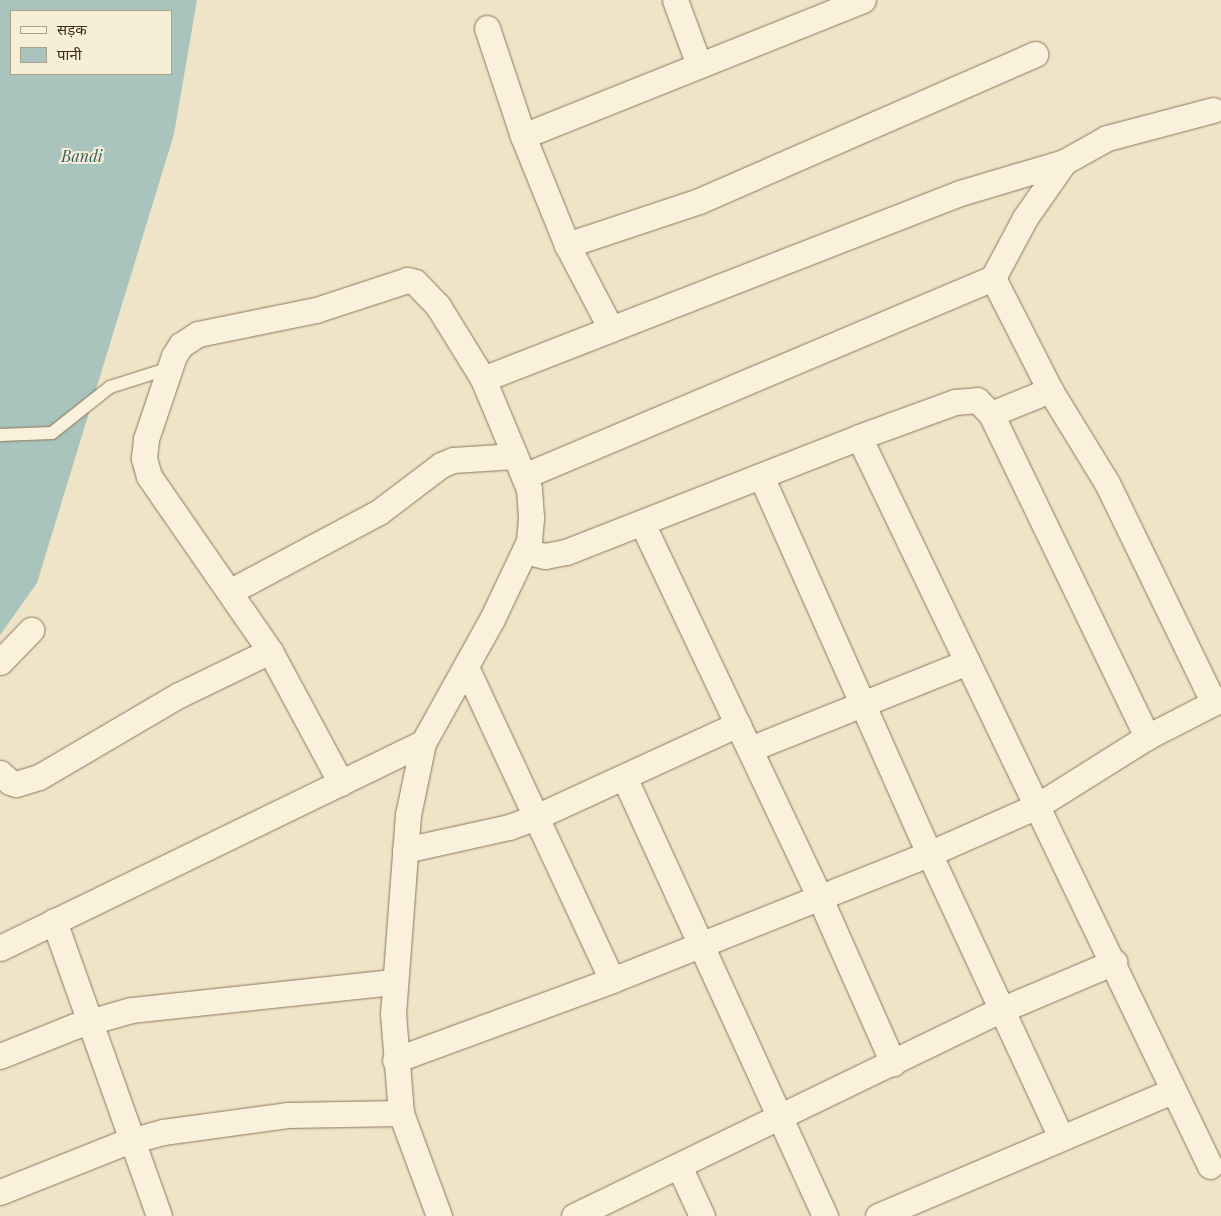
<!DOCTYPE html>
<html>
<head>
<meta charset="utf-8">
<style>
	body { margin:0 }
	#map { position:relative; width:1221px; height:1216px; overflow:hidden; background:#f0e4c8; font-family:"Playfair Display","Noto Sans Devanagari",serif }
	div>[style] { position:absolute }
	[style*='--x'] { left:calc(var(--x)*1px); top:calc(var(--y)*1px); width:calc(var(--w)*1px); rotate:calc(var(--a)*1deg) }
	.water>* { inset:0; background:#a9c4bc }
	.roads { filter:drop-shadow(0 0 1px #8d765c) drop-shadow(0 0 1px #8d765c) }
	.lane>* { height:12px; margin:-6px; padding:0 6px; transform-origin:6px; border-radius:6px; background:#faf1dc }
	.street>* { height:25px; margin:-12.5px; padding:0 12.5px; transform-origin:12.5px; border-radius:12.5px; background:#faf1dc }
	span { translate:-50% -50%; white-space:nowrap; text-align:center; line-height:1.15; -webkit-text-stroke:4px #f7eed8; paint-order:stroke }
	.water-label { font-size:16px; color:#2f5d5a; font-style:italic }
	.legend { position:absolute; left:10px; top:10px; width:162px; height:65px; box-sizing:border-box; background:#f7eed8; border:1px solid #ada18e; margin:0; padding:6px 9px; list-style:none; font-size:15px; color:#3d2e20 }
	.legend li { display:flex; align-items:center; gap:10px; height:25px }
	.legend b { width:25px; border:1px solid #ada18e }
</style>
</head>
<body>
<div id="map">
	<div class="water">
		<i style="clip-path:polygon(evenodd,0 0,197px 0,174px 134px,37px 583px,0 635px,0 0,11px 11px,171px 11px,171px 74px,11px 74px,11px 11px)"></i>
	</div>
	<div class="roads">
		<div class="lane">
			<i style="--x:0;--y:435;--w:52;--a:-2.2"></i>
			<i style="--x:52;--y:433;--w:74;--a:-38.4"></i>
			<i style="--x:110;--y:387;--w:63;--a:-17.6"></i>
		</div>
		<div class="street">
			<i style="--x:675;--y:0;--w:69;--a:69.7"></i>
			<i style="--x:487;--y:28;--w:114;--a:71.6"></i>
			<i style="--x:1213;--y:110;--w:110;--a:165.2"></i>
			<i style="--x:1107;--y:138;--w:49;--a:150.8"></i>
			<i style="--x:1064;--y:162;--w:68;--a:124.9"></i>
			<i style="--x:1025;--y:218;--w:68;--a:118.1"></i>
			<i style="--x:993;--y:278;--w:126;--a:63"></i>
			<i style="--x:1050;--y:390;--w:109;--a:58.5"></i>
			<i style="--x:1107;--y:483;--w:242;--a:64.1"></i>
			<i style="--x:567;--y:245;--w:139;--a:-18.4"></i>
			<i style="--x:699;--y:201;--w:367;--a:-23.6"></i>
			<i style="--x:611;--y:329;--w:375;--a:-21.3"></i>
			<i style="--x:960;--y:193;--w:109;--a:-16.6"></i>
			<i style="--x:991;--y:414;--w:64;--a:-22.1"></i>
			<i style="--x:859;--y:437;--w:809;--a:64.29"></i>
			<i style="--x:524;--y:476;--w:509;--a:-22.89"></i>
			<i style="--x:761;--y:476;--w:413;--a:66"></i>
			<i style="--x:929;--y:853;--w:314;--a:65.1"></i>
			<i style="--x:642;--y:523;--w:413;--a:64.6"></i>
			<i style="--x:819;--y:896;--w:183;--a:66.1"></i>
			<i style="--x:525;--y:551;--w:21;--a:14"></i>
			<i style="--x:545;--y:556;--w:21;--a:-11"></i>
			<i style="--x:566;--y:552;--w:315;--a:-21.4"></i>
			<i style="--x:859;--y:437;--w:102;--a:-20"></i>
			<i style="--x:955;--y:402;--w:22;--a:-5"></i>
			<i style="--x:977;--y:400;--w:20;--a:45"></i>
			<i style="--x:991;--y:414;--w:359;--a:64.2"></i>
			<i style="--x:231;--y:591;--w:168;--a:-28.1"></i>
			<i style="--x:379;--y:512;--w:78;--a:-37.2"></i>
			<i style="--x:441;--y:465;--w:13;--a:-23"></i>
			<i style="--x:453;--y:460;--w:62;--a:-3.7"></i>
			<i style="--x:0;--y:662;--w:45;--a:-45.9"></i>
			<i style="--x:466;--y:667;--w:345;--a:65"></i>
			<i style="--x:750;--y:749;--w:234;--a:-21.8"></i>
			<i style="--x:0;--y:773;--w:13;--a:42"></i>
			<i style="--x:10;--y:782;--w:6;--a:18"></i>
			<i style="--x:16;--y:784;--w:24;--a:-17"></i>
			<i style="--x:39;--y:777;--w:162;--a:-30.4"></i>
			<i style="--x:179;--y:695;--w:101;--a:-25.8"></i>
			<i style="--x:624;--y:777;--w:483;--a:65.4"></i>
			<i style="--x:341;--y:783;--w:150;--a:-118.3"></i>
			<i style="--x:270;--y:651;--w:213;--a:-124.7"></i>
			<i style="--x:149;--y:476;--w:19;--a:-106"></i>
			<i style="--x:144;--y:458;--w:19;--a:-84"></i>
			<i style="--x:146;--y:439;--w:88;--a:-71.4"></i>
			<i style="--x:174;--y:356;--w:13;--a:-58"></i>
			<i style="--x:181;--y:345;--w:20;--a:-33"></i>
			<i style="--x:198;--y:334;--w:120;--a:-11.5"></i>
			<i style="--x:316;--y:310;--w:96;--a:-18.2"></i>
			<i style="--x:407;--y:280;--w:8;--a:14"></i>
			<i style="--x:415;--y:282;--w:33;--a:46"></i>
			<i style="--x:438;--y:306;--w:86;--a:58.3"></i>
			<i style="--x:405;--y:850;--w:107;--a:-12.5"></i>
			<i style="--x:509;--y:827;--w:29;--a:-20"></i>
			<i style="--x:536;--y:817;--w:222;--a:-24.7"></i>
			<i style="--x:54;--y:921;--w:313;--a:70.4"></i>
			<i style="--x:0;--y:948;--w:470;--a:-25.9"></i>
			<i style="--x:0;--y:1056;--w:81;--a:-21.8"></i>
			<i style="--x:75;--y:1026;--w:58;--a:-15.9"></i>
			<i style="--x:131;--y:1010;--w:265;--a:-6.1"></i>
			<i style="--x:395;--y:1060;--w:231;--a:-20.2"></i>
			<i style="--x:612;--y:980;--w:336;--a:-21.7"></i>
			<i style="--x:924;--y:856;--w:124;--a:-23.9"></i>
			<i style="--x:1037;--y:806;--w:130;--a:-32.1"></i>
			<i style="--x:1147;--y:737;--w:83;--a:-27.2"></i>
			<i style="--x:679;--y:1166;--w:55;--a:65.3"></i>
			<i style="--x:0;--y:1192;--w:132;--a:-21.7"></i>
			<i style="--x:123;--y:1143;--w:41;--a:-15.4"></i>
			<i style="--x:163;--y:1132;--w:125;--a:-7.8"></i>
			<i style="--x:287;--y:1115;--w:114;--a:-1"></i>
			<i style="--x:439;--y:1216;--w:110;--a:-110.3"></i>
			<i style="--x:401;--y:1113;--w:99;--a:-94.6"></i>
			<i style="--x:393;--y:1014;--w:200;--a:-85.7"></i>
			<i style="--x:408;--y:815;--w:74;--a:-78.2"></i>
			<i style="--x:423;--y:743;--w:142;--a:-60.9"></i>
			<i style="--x:492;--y:619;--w:86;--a:-64.6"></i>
			<i style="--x:529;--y:541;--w:24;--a:-85"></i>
			<i style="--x:531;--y:517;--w:28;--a:-94"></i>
			<i style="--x:529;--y:489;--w:119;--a:-112.7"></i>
			<i style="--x:483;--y:379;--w:137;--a:-21.3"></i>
			<i style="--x:611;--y:329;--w:95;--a:-117.6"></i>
			<i style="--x:567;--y:245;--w:118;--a:-112"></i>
			<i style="--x:523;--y:136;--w:366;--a:-21.8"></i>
			<i style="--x:574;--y:1216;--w:476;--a:-25.8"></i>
			<i style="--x:1003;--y:1009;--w:121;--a:-22.9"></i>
			<i style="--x:878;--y:1216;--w:319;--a:-23"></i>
		</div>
	</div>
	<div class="water-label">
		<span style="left:82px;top:156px">Bandi</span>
	</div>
	<ul class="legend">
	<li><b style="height:6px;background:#faf1dc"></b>सड़क</li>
	<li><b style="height:14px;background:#a9c4bc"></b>पानी</li>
	</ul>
</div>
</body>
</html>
